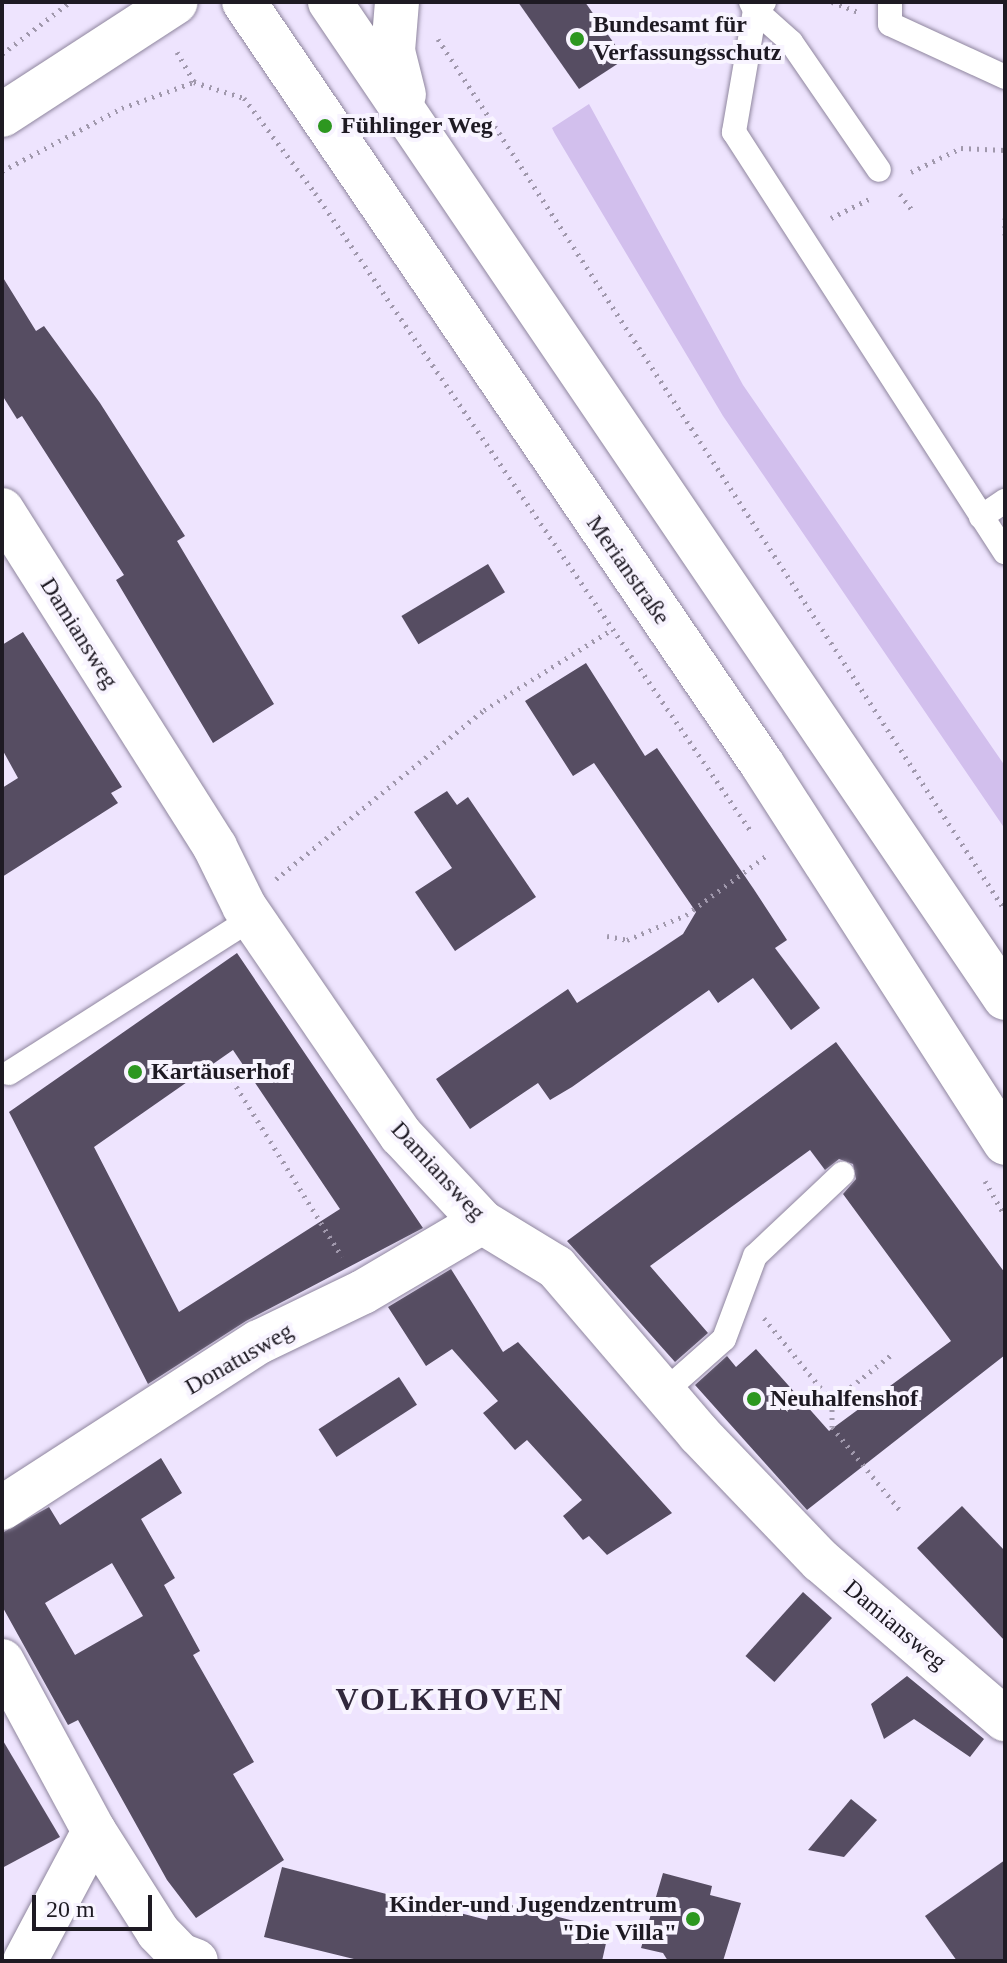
<!DOCTYPE html>
<html>
<head>
<meta charset="utf-8">
<style>
	body { margin:0 }
	#map { position:relative; width:1007px; height:1963px; overflow:hidden; background:#eee4fe; font-family:Georgia,serif }
	div>[style] { position:absolute }
	[style*='--x'] { left:calc(var(--x)*1px); top:calc(var(--y)*1px); width:calc(var(--w)*1px); rotate:calc(var(--a)*1deg) }
	.green>* { inset:0; background:#d2bfed }
	.building>* { inset:0; background:#564d62; transform-origin:0 0 }
	.path>* { height:5px; margin-top:-2.5px; transform-origin:0; background:repeating-linear-gradient(90deg,#a098ac 0 2px,transparent 0 8px) }
	.roads { filter:drop-shadow(0 0 2px #8f869e) drop-shadow(0 0 2px #8f869e) }
	.service>* { height:24px; margin:-12px; padding:0 12px; transform-origin:12px; border-radius:12px; background:#fff }
	.minor>* { height:44px; margin:-22px; padding:0 22px; transform-origin:22px; border-radius:22px; background:#fff }
	.tertiary>* { height:44px; margin:-22px; padding:0 22px; transform-origin:22px; border-radius:22px; background:#fff }
	.dots>* { width:22px; height:22px; translate:-50% -50%; box-sizing:border-box; border:4px solid #f8f4ff; border-radius:50% }
	span { translate:-50% -50%; white-space:nowrap; text-align:center; line-height:1.15; -webkit-text-stroke:8px #f8f4ff; paint-order:stroke }
	.poi-label { font-size:24px; color:#1e1a23; font-weight:700 }
	.left { translate:0 -50%; text-align:left }
	.right { translate:-100% -50%; text-align:right }
	.street-label { font-size:24px; color:#1e1a23 }
	.district-label { font-size:32px; color:#31283c; font-weight:700; letter-spacing:2px }
	.frame { position:absolute; inset:0; border:4px solid #1e1a23; pointer-events:none }
	.scale { position:absolute; left:32px; top:1895px; width:120px; height:36px; box-sizing:border-box; border:4px solid #1e1a23; border-top:0; padding-left:10px; font-size:24px; line-height:28px; white-space:nowrap; color:#1e1a23; -webkit-text-stroke:6px #f8f4ff; paint-order:stroke }
</style>
</head>
<body>
<div id="map">
	<div class="green">
		<i style="clip-path:polygon(589px 104px,743px 385px,1005px 766px,1005px 829px,723px 416px,555px 134px,552px 128px)"></i>
	</div>
	<div class="building">
		<i style="clip-path:polygon(518px 2px,585px 2px,625px 59px,579px 89px)"></i>
		<i style="clip-path:polygon(2px 276px,36px 331px,44px 326px,100px 403px,185px 536px,177px 541px,274px 704px,213px 743px,116px 580px,124px 575px,22px 416px,17px 419px,2px 395px)"></i>
		<i style="left:488px;top:564px;width:33px;height:101px;rotate:59deg"></i>
		<i style="clip-path:polygon(23px 632px,122px 787px,111px 793px,118px 803px,2px 877px,2px 788px,18px 778px,2px 749px,2px 645px)"></i>
		<i style="clip-path:polygon(586px 663px,645px 756px,657px 748px,753px 888px,787px 940px,775px 948px,820px 1008px,791px 1030px,753px 978px,718px 1003px,709px 990px,572px 1087px,550px 1100px,538px 1083px,470px 1129px,436px 1079px,568px 989px,577px 1003px,656px 952px,683px 934px,696px 912px,594px 763px,573px 776px,525px 701px)"></i>
		<i style="clip-path:polygon(447px 791px,457px 805px,468px 797px,536px 897px,455px 951px,415px 892px,452px 868px,414px 812px)"></i>
		<i style="clip-path:polygon(evenodd,237px 953px,423px 1228px,246px 1321px,148px 1384px,9px 1112px,237px 953px,233px 1050px,340px 1209px,179px 1312px,94px 1147px,233px 1050px)"></i>
		<i style="clip-path:polygon(836px 1042px,1005px 1273px,1005px 1355px,807px 1510px,695px 1385px,727px 1356px,736px 1367px,756px 1349px,829px 1431px,951px 1341px,843px 1194px,856px 1179px,853px 1164px,839px 1159px,825px 1170px,810px 1150px,650px 1266px,708px 1333px,675px 1362px,567px 1241px)"></i>
		<i style="clip-path:polygon(451px 1269px,503px 1352px,518px 1342px,672px 1513px,607px 1555px,589px 1536px,583px 1540px,563px 1516px,582px 1500px,527px 1440px,515px 1450px,483px 1413px,498px 1401px,452px 1349px,426px 1366px,388px 1307px)"></i>
		<i style="left:399px;top:1377px;width:33px;height:96px;rotate:57deg"></i>
		<i style="clip-path:polygon(evenodd,161px 1458px,182px 1493px,141px 1519px,175px 1578px,164px 1585px,200px 1651px,193px 1655px,254px 1762px,233px 1774px,284px 1860px,196px 1918px,167px 1880px,78px 1720px,68px 1725px,2px 1606px,2px 1533px,49px 1507px,60px 1525px,161px 1458px,112px 1563px,143px 1616px,75px 1655px,45px 1603px,112px 1563px)"></i>
		<i style="clip-path:polygon(962px 1506px,1005px 1551px,1005px 1641px,917px 1548px)"></i>
		<i style="left:803px;top:1592px;width:39px;height:86px;rotate:42deg"></i>
		<i style="clip-path:polygon(907px 1676px,984px 1739px,970px 1757px,914px 1719px,884px 1739px,871px 1704px)"></i>
		<i style="clip-path:polygon(2px 1739px,60px 1837px,2px 1868px)"></i>
		<i style="clip-path:polygon(851px 1799px,877px 1820px,844px 1857px,808px 1850px)"></i>
		<i style="clip-path:polygon(1005px 1860px,1005px 1961px,957px 1961px,925px 1916px)"></i>
		<i style="clip-path:polygon(282px 1867px,487px 1920px,492px 1900px,609px 1930px,602px 1961px,362px 1961px,264px 1937px)"></i>
		<i style="clip-path:polygon(663px 1873px,712px 1886px,710px 1895px,741px 1903px,723px 1961px,668px 1961px,663px 1953px,641px 1948px)"></i>
	</div>
	<div class="path">
		<i style="--x:832;--y:2;--w:28;--a:21"></i>
		<i style="--x:438;--y:39;--w:1039;--a:56.94"></i>
		<i style="--x:177;--y:52;--w:34;--a:60"></i>
		<i style="--x:194;--y:82;--w:52;--a:17.7"></i>
		<i style="--x:244;--y:98;--w:119;--a:53.2"></i>
		<i style="--x:315;--y:193;--w:771;--a:55.67"></i>
		<i style="--x:2;--y:54;--w:86;--a:-37.4"></i>
		<i style="--x:2;--y:171;--w:136;--a:-27.7"></i>
		<i style="--x:122;--y:108;--w:77;--a:-19.9"></i>
		<i style="--x:911;--y:172;--w:55;--a:-25.6"></i>
		<i style="--x:961;--y:148;--w:44;--a:2.6"></i>
		<i style="--x:900;--y:194;--w:21;--a:53"></i>
		<i style="--x:831;--y:218;--w:42;--a:-26.6"></i>
		<i style="--x:1005;--y:218;--w:17;--a:90"></i>
		<i style="--x:276;--y:879;--w:268;--a:-39.1"></i>
		<i style="--x:484;--y:710;--w:150;--a:-32.2"></i>
		<i style="--x:607;--y:936;--w:20;--a:11"></i>
		<i style="--x:627;--y:940;--w:64;--a:-23"></i>
		<i style="--x:686;--y:915;--w:101;--a:-36.5"></i>
		<i style="--x:228;--y:1073;--w:216;--a:58.2"></i>
		<i style="--x:985;--y:1181;--w:40;--a:60.3"></i>
		<i style="--x:764;--y:1318;--w:108;--a:51"></i>
		<i style="--x:832;--y:1402;--w:75;--a:-38.5"></i>
		<i style="--x:832;--y:1402;--w:25;--a:90"></i>
		<i style="--x:832;--y:1427;--w:107;--a:50.7"></i>
	</div>
	<div class="roads">
		<div class="service">
			<i style="--x:751;--y:2;--w:9;--a:63"></i>
			<i style="--x:755;--y:10;--w:124;--a:99.8"></i>
			<i style="--x:734;--y:132;--w:500;--a:57.2"></i>
			<i style="--x:764;--y:2;--w:12;--a:138"></i>
			<i style="--x:755;--y:10;--w:48;--a:41.6"></i>
			<i style="--x:791;--y:42;--w:155;--a:55.5"></i>
			<i style="--x:890;--y:2;--w:22;--a:90"></i>
			<i style="--x:890;--y:24;--w:127;--a:24.7"></i>
			<i style="--x:981;--y:517;--w:29;--a:-34"></i>
			<i style="--x:9;--y:1073;--w:288;--a:-32.5"></i>
			<i style="--x:663;--y:1393;--w:81;--a:-41.5"></i>
			<i style="--x:724;--y:1339;--w:89;--a:-69.5"></i>
			<i style="--x:755;--y:1256;--w:120;--a:-43.3"></i>
		</div>
		<div class="minor">
			<i style="--x:2;--y:510;--w:399;--a:57.7"></i>
			<i style="--x:215;--y:847;--w:66;--a:63.8"></i>
			<i style="--x:244;--y:906;--w:278;--a:55.6"></i>
			<i style="--x:401;--y:1135;--w:119;--a:47"></i>
			<i style="--x:482;--y:1222;--w:87;--a:31.3"></i>
			<i style="--x:556;--y:1267;--w:220;--a:49.4"></i>
			<i style="--x:699;--y:1434;--w:176;--a:46.2"></i>
			<i style="--x:821;--y:1561;--w:243;--a:40.7"></i>
			<i style="--x:2;--y:1508;--w:306;--a:-32.9"></i>
			<i style="--x:259;--y:1342;--w:115;--a:-25.7"></i>
			<i style="--x:363;--y:1292;--w:138;--a:-30.5"></i>
			<i style="--x:2;--y:1661;--w:193;--a:61.6"></i>
			<i style="--x:94;--y:1831;--w:120;--a:57.6"></i>
			<i style="--x:158;--y:1932;--w:32;--a:46"></i>
			<i style="--x:180;--y:1955;--w:17;--a:21"></i>
			<i style="--x:25;--y:1961;--w:147;--a:-62"></i>
		</div>
		<div class="tertiary">
			<i style="--x:244;--y:2;--w:921;--a:55.79"></i>
			<i style="--x:762;--y:764;--w:450;--a:57.3"></i>
			<i style="--x:330;--y:2;--w:1203;--a:55.87"></i>
			<i style="--x:397;--y:2;--w:49;--a:94.7"></i>
			<i style="--x:393;--y:51;--w:45;--a:76"></i>
			<i style="--x:2;--y:115;--w:207;--a:-33"></i>
		</div>
	</div>
	<div class="dots">
		<i style="left:577px;top:39px;background:#2d9720"></i>
		<i style="left:325px;top:126px;background:#2d9720"></i>
		<i style="left:135px;top:1072px;background:#2d9720"></i>
		<i style="left:754px;top:1399px;background:#2d9720"></i>
		<i style="left:693px;top:1919px;background:#2d9720"></i>
	</div>
	<div class="poi-label">
		<span class="left" style="left:593px;top:39px">Bundesamt für<br>Verfassungsschutz</span>
		<span class="left" style="left:341px;top:126px">Fühlinger Weg</span>
		<span class="left" style="left:151px;top:1072px">Kartäuserhof</span>
		<span class="left" style="left:770px;top:1399px">Neuhalfenshof</span>
		<span class="right" style="left:677px;top:1919px">Kinder-und Jugendzentrum<br>"Die Villa"</span>
	</div>
	<div class="street-label">
		<span style="left:628px;top:570px;rotate:55deg">Merianstraße</span>
		<span style="left:79px;top:633px;rotate:58deg">Damiansweg</span>
		<span style="left:438px;top:1171px;rotate:47deg">Damiansweg</span>
		<span style="left:239px;top:1359px;rotate:-30deg">Donatusweg</span>
		<span style="left:895px;top:1625px;rotate:40deg">Damiansweg</span>
	</div>
	<div class="district-label">
		<span style="left:450px;top:1699px">VOLKHOVEN</span>
	</div>
	<div class="frame"></div>
	<div class="scale">20 m</div>
</div>
</body>
</html>
